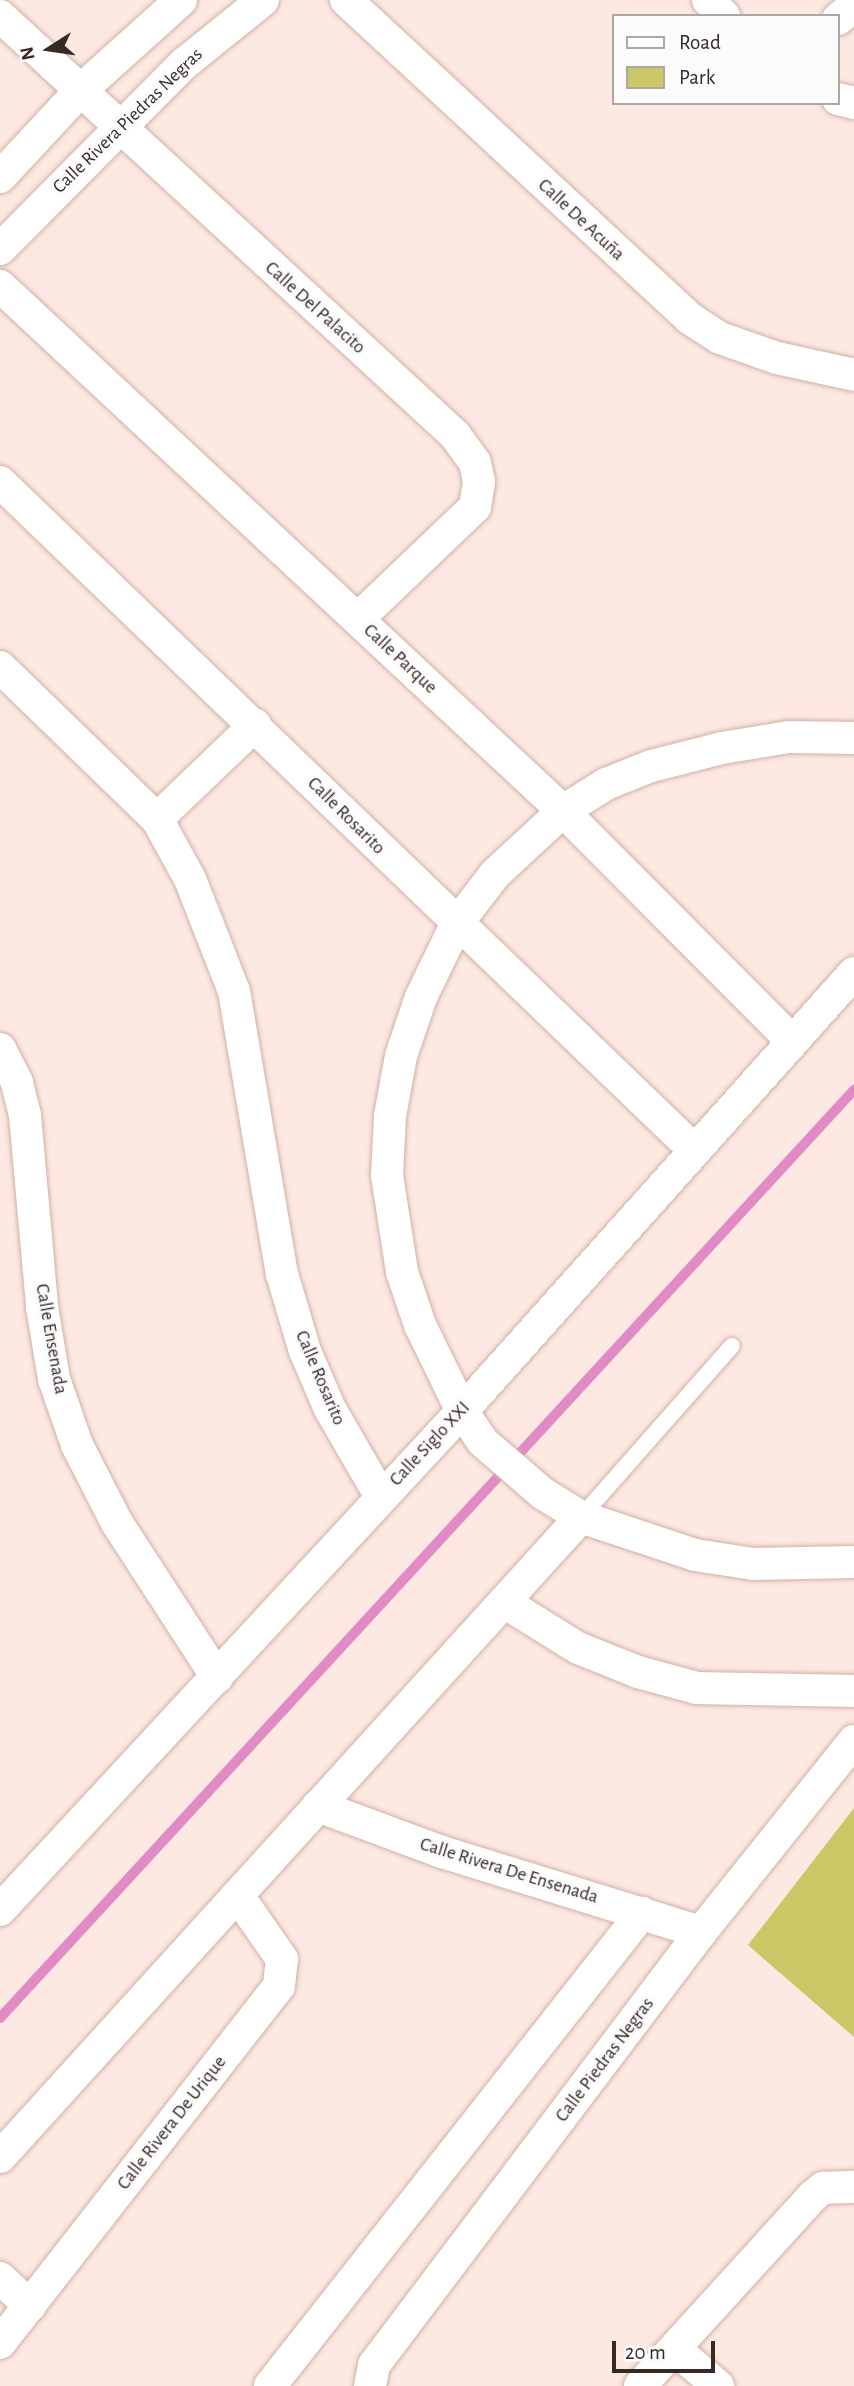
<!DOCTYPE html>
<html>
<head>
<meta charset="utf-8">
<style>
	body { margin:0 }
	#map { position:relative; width:854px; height:2386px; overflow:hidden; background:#fde9e2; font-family:"Alegreya Sans",sans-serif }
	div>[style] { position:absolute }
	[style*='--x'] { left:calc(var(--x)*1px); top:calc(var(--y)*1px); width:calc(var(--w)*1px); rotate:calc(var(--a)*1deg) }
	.green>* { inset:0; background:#cbc666 }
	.stream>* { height:10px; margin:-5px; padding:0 5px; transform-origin:5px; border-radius:5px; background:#e08ac6 }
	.roads { filter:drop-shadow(0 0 2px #d0b1a4) drop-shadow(0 0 2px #d0b1a4) }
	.lane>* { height:16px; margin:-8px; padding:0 8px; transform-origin:8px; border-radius:8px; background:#fff }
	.street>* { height:32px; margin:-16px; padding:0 16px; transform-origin:16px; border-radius:16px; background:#fff }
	span { translate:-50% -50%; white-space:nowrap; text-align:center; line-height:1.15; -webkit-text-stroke:7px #fbfbfb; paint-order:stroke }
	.street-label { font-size:19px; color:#362a25 }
	.legend { position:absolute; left:612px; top:14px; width:228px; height:91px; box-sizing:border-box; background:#fbfbfb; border:2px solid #aca7a5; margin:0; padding:9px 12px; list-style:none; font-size:21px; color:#362a25 }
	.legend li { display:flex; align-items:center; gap:14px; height:35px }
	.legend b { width:35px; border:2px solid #aca7a5 }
	.north { position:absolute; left:14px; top:14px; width:70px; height:70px; -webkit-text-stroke:5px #fbfbfb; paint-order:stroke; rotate:258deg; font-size:19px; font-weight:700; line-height:28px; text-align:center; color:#362a25 }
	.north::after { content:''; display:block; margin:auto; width:24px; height:32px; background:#362a25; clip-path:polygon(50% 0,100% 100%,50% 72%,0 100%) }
	.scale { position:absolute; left:612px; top:2341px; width:103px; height:32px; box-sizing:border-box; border:4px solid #362a25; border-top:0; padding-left:9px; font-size:21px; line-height:24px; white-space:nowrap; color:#362a25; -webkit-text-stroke:5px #fbfbfb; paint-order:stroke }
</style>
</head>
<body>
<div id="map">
	<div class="green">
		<i style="clip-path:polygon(854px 1808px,854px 2037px,748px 1945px)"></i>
	</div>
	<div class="stream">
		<i style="--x:0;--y:2018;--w:1261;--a:-47.38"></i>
	</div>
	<div class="roads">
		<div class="lane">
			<i style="--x:581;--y:1517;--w:228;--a:-48.6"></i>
		</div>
		<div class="street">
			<i style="--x:346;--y:0;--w:468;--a:42.8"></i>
			<i style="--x:689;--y:318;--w:37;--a:33"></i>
			<i style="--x:720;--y:338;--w:60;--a:19.3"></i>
			<i style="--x:777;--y:358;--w:79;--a:12.4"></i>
			<i style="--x:708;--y:0;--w:23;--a:45"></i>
			<i style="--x:0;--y:16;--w:619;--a:42.64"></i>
			<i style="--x:455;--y:435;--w:34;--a:54"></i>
			<i style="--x:475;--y:463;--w:19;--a:78"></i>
			<i style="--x:479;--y:482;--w:25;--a:99"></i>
			<i style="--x:475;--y:507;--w:162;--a:136.3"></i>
			<i style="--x:838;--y:19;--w:21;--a:-39"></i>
			<i style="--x:838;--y:99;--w:16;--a:14"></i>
			<i style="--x:0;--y:177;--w:117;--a:-47.1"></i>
			<i style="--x:80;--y:91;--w:136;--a:-42"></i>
			<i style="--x:0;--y:249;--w:262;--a:-45.2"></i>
			<i style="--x:185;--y:63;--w:100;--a:-38.9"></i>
			<i style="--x:0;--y:286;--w:770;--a:43"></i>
			<i style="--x:563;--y:811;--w:325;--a:45.1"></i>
			<i style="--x:0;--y:482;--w:962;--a:43.9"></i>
			<i style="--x:0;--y:667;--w:219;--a:44.1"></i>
			<i style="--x:157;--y:819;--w:68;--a:61.2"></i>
			<i style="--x:190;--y:879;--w:120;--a:68.6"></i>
			<i style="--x:234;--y:991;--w:287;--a:80.4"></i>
			<i style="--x:282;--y:1274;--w:80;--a:73.4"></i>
			<i style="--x:305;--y:1351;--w:63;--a:66.7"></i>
			<i style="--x:330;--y:1409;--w:102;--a:59.9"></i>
			<i style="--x:854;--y:738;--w:65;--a:-179.1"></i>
			<i style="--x:789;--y:737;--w:68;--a:170.7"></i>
			<i style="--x:722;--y:748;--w:73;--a:165.8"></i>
			<i style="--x:651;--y:766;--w:48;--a:158.2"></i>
			<i style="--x:606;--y:784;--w:51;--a:147.9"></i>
			<i style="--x:563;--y:811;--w:93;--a:137.2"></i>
			<i style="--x:495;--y:874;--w:64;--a:127.4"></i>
			<i style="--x:456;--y:925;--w:80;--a:115.9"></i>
			<i style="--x:421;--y:997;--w:62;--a:108.7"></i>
			<i style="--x:401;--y:1056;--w:61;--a:100.4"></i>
			<i style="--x:390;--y:1116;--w:59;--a:92.9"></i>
			<i style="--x:387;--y:1175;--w:98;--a:81.2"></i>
			<i style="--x:402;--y:1272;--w:56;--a:71.2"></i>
			<i style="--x:420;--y:1325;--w:96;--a:64"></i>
			<i style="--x:462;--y:1411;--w:37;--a:56"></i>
			<i style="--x:483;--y:1442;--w:78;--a:40.8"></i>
			<i style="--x:542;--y:1493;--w:46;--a:31.6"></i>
			<i style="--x:581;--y:1517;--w:120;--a:18.4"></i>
			<i style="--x:695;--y:1555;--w:59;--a:8.8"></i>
			<i style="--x:753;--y:1564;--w:101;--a:-1.1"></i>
			<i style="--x:157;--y:819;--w:136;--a:-43.8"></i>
			<i style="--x:0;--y:1049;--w:38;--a:63"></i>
			<i style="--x:17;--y:1083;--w:33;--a:76"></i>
			<i style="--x:25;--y:1115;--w:193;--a:84.9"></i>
			<i style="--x:42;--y:1307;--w:73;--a:80.5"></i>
			<i style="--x:54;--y:1379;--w:70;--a:70.8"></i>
			<i style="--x:77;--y:1445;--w:88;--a:62.9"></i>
			<i style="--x:117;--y:1523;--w:184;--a:57"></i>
			<i style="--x:504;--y:1602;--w:87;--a:31.9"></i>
			<i style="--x:578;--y:1648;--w:65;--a:21.8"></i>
			<i style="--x:638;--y:1672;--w:61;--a:15.2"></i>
			<i style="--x:697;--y:1688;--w:157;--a:1.1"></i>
			<i style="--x:318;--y:1806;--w:132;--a:20.4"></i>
			<i style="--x:442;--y:1852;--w:271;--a:17.2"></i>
			<i style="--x:0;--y:1910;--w:680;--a:-47.2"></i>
			<i style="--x:462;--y:1411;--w:588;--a:-48.17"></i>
			<i style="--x:0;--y:2157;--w:864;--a:-47.77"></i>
			<i style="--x:0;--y:2278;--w:41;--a:43"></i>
			<i style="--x:0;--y:2343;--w:453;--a:-52"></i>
			<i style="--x:279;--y:1986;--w:27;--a:-84"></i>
			<i style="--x:282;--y:1959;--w:77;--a:-124.9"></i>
			<i style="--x:675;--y:2349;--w:57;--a:40.7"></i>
			<i style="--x:270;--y:2386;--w:602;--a:-51.82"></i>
			<i style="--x:370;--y:2386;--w:21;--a:-79"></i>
			<i style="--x:374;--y:2365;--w:543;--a:-52.94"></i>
			<i style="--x:701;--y:1932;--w:245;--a:-51.3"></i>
			<i style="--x:640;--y:2386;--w:257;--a:-47.7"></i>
			<i style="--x:813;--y:2196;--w:13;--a:-39"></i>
			<i style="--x:823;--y:2188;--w:31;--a:-2"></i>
		</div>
	</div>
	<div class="street-label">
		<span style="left:128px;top:121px;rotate:-44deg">Calle Rivera Piedras Negras</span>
		<span style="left:581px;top:220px;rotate:43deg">Calle De Acuña</span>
		<span style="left:315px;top:308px;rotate:42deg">Calle Del Palacito</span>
		<span style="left:400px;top:659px;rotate:43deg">Calle Parque</span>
		<span style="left:346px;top:816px;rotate:45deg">Calle Rosarito</span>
		<span style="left:51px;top:1339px;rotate:80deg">Calle Ensenada</span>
		<span style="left:320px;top:1378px;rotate:67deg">Calle Rosarito</span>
		<span style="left:430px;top:1444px;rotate:-47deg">Calle Siglo XXI</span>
		<span style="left:509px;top:1871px;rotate:17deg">Calle Rivera De Ensenada</span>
		<span style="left:605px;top:2060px;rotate:-53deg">Calle Piedras Negras</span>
		<span style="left:172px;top:2123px;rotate:-52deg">Calle Rivera De Urique</span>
	</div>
	<ul class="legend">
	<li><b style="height:9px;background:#fff"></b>Road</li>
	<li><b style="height:19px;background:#cbc666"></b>Park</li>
	</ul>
	<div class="north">N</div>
	<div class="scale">20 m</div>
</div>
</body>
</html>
